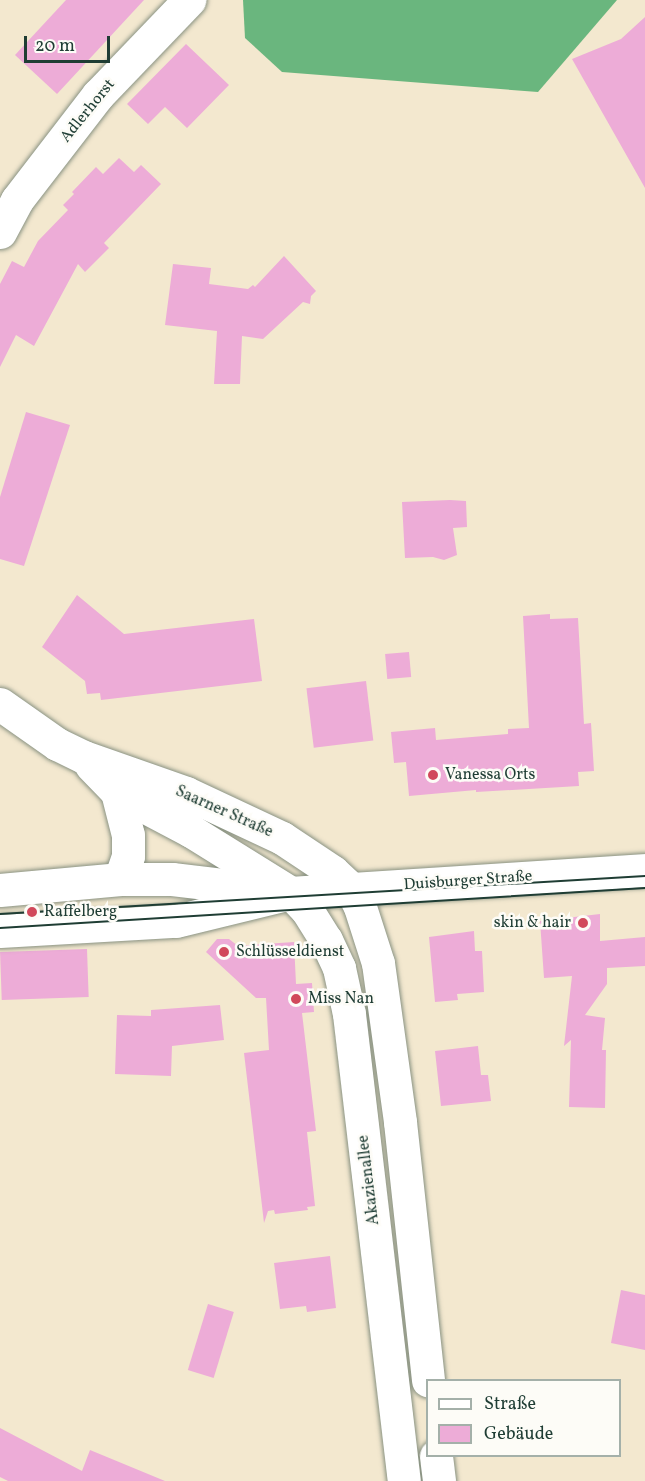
<!DOCTYPE html>
<html>
<head>
<meta charset="utf-8">
<style>
	body { margin:0 }
	#map { position:relative; width:645px; height:1481px; overflow:hidden; background:#f3e8cf; font-family:Vollkorn,serif }
	div>[style] { position:absolute }
	[style*='--x'] { left:calc(var(--x)*1px); top:calc(var(--y)*1px); width:calc(var(--w)*1px); rotate:calc(var(--a)*1deg) }
	.forest>* { inset:0; background:#6ab67e }
	.building>* { inset:0; background:#edacd7; transform-origin:0 0 }
	.roads { filter:drop-shadow(0 0 2px #899282) drop-shadow(0 0 2px #899282) }
	.minor>* { height:33px; margin:-16.5px; padding:0 16.5px; transform-origin:16.5px; border-radius:16.5px; background:#fff }
	.major>* { height:33px; margin:-16.5px; padding:0 16.5px; transform-origin:16.5px; border-radius:16.5px; background:#fff }
	.tram>* { height:1.5px; margin:-0.75px; padding:0 0.75px; transform-origin:0.75px; border-radius:0.75px; background:#1f3d34 }
	.dots>* { width:16px; height:16px; translate:-50% -50%; box-sizing:border-box; border:3px solid #fdfcf7; border-radius:50% }
	span { translate:-50% -50%; white-space:nowrap; text-align:center; line-height:1.15; -webkit-text-stroke:5px #fdfcf7; paint-order:stroke }
	.street-label { font-size:16px; color:#1f3d34 }
	.poi-label { font-size:16px; color:#1f3d34 }
	.left { translate:0 -50%; text-align:left }
	.right { translate:-100% -50%; text-align:right }
	.legend { position:absolute; left:426px; top:1379px; width:195px; height:78px; box-sizing:border-box; background:#fdfcf7; border:2px solid #a4b0a9; margin:0; padding:8px 10px; list-style:none; font-size:18px; color:#1f3d34 }
	.legend li { display:flex; align-items:center; gap:12px; height:30px }
	.legend b { width:30px; border:2px solid #a4b0a9 }
	.scale { position:absolute; left:24px; top:36px; width:86px; height:27px; box-sizing:border-box; border:3px solid #1f3d34; border-top:0; padding-left:8px; font-size:18px; line-height:21px; white-space:nowrap; color:#1f3d34; -webkit-text-stroke:4px #fdfcf7; paint-order:stroke }
</style>
</head>
<body>
<div id="map">
	<div class="forest">
		<i style="clip-path:polygon(243px 0,617px 0,538px 92px,282px 72px,245px 38px)"></i>
	</div>
	<div class="building">
		<i style="clip-path:polygon(66px 0,144px 0,57px 94px,15px 55px)"></i>
		<i style="clip-path:polygon(645px 17px,645px 188px,572px 59px,621px 39px)"></i>
		<i style="clip-path:polygon(186px 44px,229px 85px,187px 128px,165px 107px,148px 124px,127px 104px)"></i>
		<i style="clip-path:polygon(119px 158px,134px 172px,141px 165px,161px 184px,104px 243px,109px 248px,85px 272px,78px 264px,34px 346px,16px 335px,0 367px,0 284px,12px 261px,24px 267px,38px 241px,68px 210px,63px 205px,74px 194px,72px 192px,96px 167px,103px 174px)"></i>
		<i style="clip-path:polygon(284px 256px,316px 291px,311px 296px,310px 304px,303px 302px,263px 339px,242px 336px,240px 384px,214px 384px,217px 331px,165px 325px,173px 264px,211px 268px,209px 284px,248px 289px,253px 285px,255px 287px)"></i>
		<i style="clip-path:polygon(26px 412px,70px 425px,24px 566px,0 559px,0 497px)"></i>
		<i style="clip-path:polygon(450px 500px,466px 501px,467px 527px,453px 528px,457px 555px,444px 560px,433px 557px,405px 558px,402px 502px)"></i>
		<i style="clip-path:polygon(77px 595px,124px 634px,254px 619px,262px 681px,101px 700px,100px 693px,87px 694px,85px 681px,42px 647px)"></i>
		<i style="clip-path:polygon(550px 614px,550px 619px,578px 618px,584px 724px,591px 723px,594px 771px,578px 772px,579px 786px,476px 792px,476px 790px,409px 796px,406px 762px,394px 763px,391px 732px,435px 728px,436px 740px,508px 734px,508px 729px,529px 728px,523px 616px)"></i>
		<i style="left:409px;top:652px;width:25px;height:24px;rotate:85deg"></i>
		<i style="left:366px;top:681px;width:60px;height:60px;rotate:83deg"></i>
		<i style="clip-path:polygon(600px 914px,600px 941px,645px 937px,645px 966px,607px 968px,607px 984px,585px 1015px,605px 1018px,602px 1050px,606px 1050px,605px 1108px,569px 1107px,571px 1040px,564px 1046px,572px 976px,544px 978px,540px 921px)"></i>
		<i style="clip-path:polygon(474px 931px,475px 951px,482px 951px,484px 992px,457px 994px,458px 1000px,435px 1002px,429px 937px)"></i>
		<i style="clip-path:polygon(217px 939px,229px 939px,238px 946px,294px 942px,296px 984px,312px 983px,314px 1012px,302px 1013px,316px 1131px,307px 1132px,315px 1206px,307px 1207px,308px 1210px,275px 1214px,274px 1210px,268px 1211px,264px 1223px,244px 1053px,269px 1050px,266px 998px,256px 998px,206px 952px)"></i>
		<i style="left:87px;top:949px;width:48px;height:87px;rotate:88deg"></i>
		<i style="clip-path:polygon(220px 1005px,224px 1040px,172px 1046px,171px 1076px,115px 1074px,117px 1015px,151px 1016px,151px 1010px)"></i>
		<i style="clip-path:polygon(478px 1046px,481px 1075px,488px 1075px,491px 1101px,441px 1106px,435px 1051px)"></i>
		<i style="clip-path:polygon(330px 1256px,336px 1308px,307px 1312px,306px 1306px,280px 1309px,274px 1263px)"></i>
		<i style="clip-path:polygon(621px 1290px,645px 1295px,645px 1350px,611px 1343px)"></i>
		<i style="left:208px;top:1304px;width:27px;height:69px;rotate:17deg"></i>
		<i style="clip-path:polygon(0 1428px,82px 1471px,90px 1450px,165px 1481px,8px 1481px,0 1477px)"></i>
	</div>
	<div class="roads">
		<div class="minor">
			<i style="--x:0;--y:232;--w:36;--a:-62"></i>
			<i style="--x:17;--y:200;--w:133;--a:-52.4"></i>
			<i style="--x:98;--y:95;--w:132;--a:-46.2"></i>
		</div>
		<div class="major">
			<i style="--x:0;--y:704;--w:70;--a:35.1"></i>
			<i style="--x:57;--y:744;--w:30;--a:26"></i>
			<i style="--x:84;--y:757;--w:108;--a:19.4"></i>
			<i style="--x:186;--y:793;--w:106;--a:25.1"></i>
			<i style="--x:282;--y:838;--w:61;--a:33.7"></i>
			<i style="--x:333;--y:872;--w:25;--a:43"></i>
			<i style="--x:351;--y:889;--w:20;--a:63"></i>
			<i style="--x:360;--y:907;--w:59;--a:72.2"></i>
			<i style="--x:378;--y:963;--w:161;--a:82.1"></i>
			<i style="--x:400;--y:1122;--w:260;--a:83.8"></i>
			<i style="--x:91;--y:765;--w:37;--a:46"></i>
			<i style="--x:117;--y:792;--w:84;--a:27.8"></i>
			<i style="--x:191;--y:831;--w:118;--a:31.8"></i>
			<i style="--x:291;--y:893;--w:23;--a:47"></i>
			<i style="--x:307;--y:910;--w:36;--a:58"></i>
			<i style="--x:326;--y:940;--w:31;--a:65"></i>
			<i style="--x:339;--y:968;--w:47;--a:77.7"></i>
			<i style="--x:349;--y:1014;--w:470;--a:83.3"></i>
			<i style="--x:117;--y:792;--w:44;--a:75.7"></i>
			<i style="--x:128;--y:835;--w:21;--a:90"></i>
			<i style="--x:128;--y:856;--w:24;--a:109"></i>
			<i style="--x:0;--y:890;--w:121;--a:-5.2"></i>
			<i style="--x:120;--y:879;--w:52;--a:0"></i>
			<i style="--x:172;--y:879;--w:101;--a:6.8"></i>
			<i style="--x:0;--y:931;--w:176;--a:-3.3"></i>
			<i style="--x:176;--y:921;--w:118;--a:-13.7"></i>
			<i style="--x:291;--y:893;--w:355;--a:-3.7"></i>
			<i style="--x:436;--y:1456;--w:25;--a:83"></i>
		</div>
	</div>
	<div class="tram">
		<i style="--x:0;--y:914;--w:646;--a:-3.37"></i>
		<i style="--x:0;--y:928;--w:646;--a:-3.55"></i>
	</div>
	<div class="dots">
		<i style="left:433px;top:775px;background:#d1495b"></i>
		<i style="left:32px;top:912px;background:#d1495b"></i>
		<i style="left:583px;top:923px;background:#d1495b"></i>
		<i style="left:224px;top:952px;background:#d1495b"></i>
		<i style="left:296px;top:999px;background:#d1495b"></i>
	</div>
	<div class="street-label">
		<span style="left:88px;top:111px;rotate:-51deg">Adlerhorst</span>
		<span style="left:224px;top:812px;rotate:24deg">Saarner Straße</span>
		<span style="left:468px;top:881px;rotate:-4deg">Duisburger Straße</span>
		<span style="left:369px;top:1180px;rotate:-97deg">Akazienallee</span>
	</div>
	<div class="poi-label">
		<span class="left" style="left:445px;top:775px">Vanessa Orts</span>
		<span class="left" style="left:44px;top:912px">Raffelberg</span>
		<span class="right" style="left:571px;top:923px">skin &amp; hair</span>
		<span class="left" style="left:236px;top:952px">Schlüsseldienst</span>
		<span class="left" style="left:308px;top:999px">Miss Nan</span>
	</div>
	<ul class="legend">
	<li><b style="height:8px;background:#fff"></b>Straße</li>
	<li><b style="height:16px;background:#edacd7"></b>Gebäude</li>
	</ul>
	<div class="scale">20 m</div>
</div>
</body>
</html>
